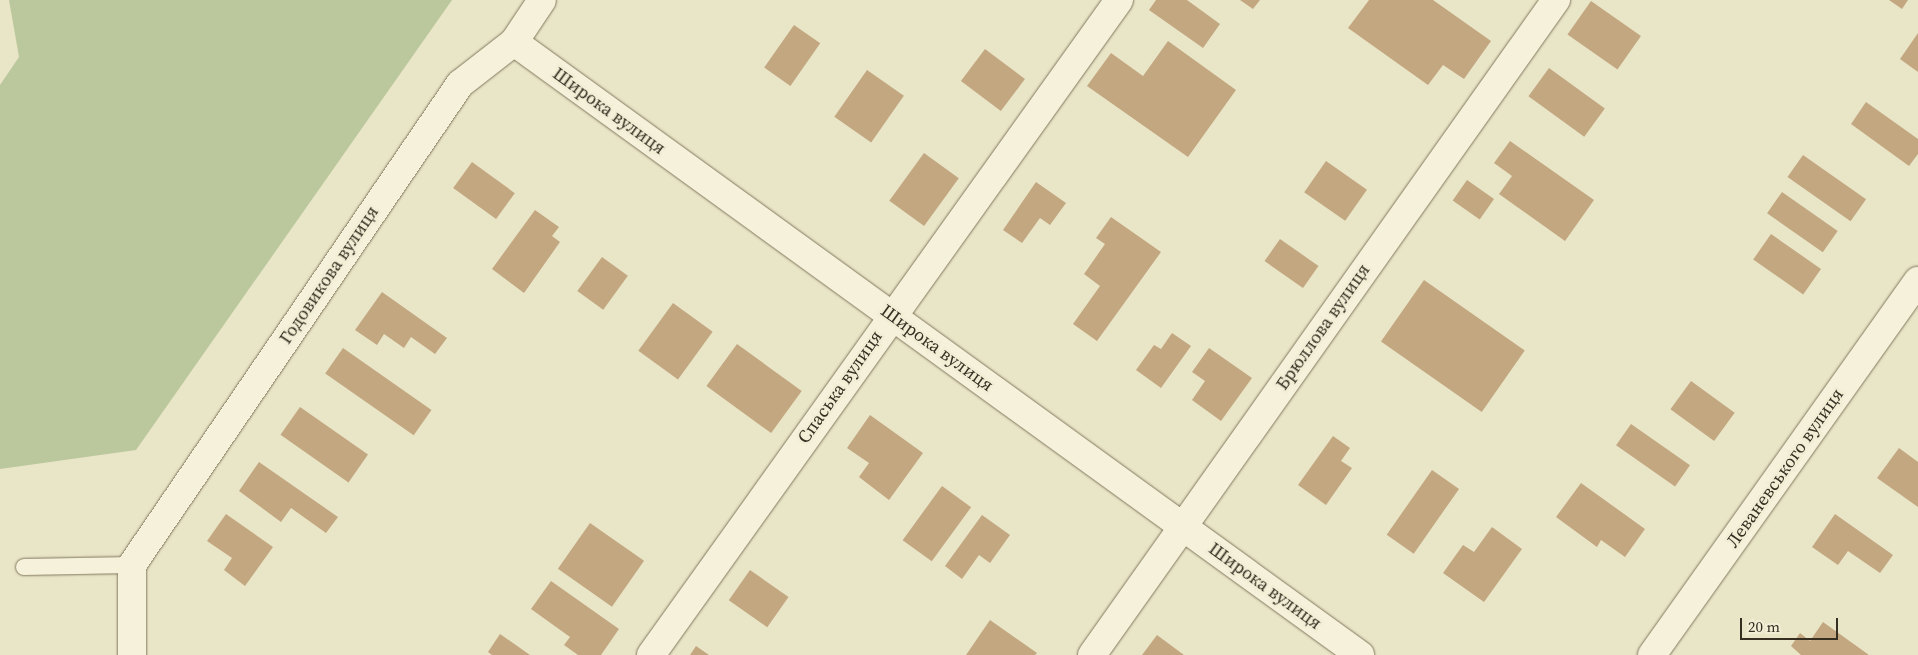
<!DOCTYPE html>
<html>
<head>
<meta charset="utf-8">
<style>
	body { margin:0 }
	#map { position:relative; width:1918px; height:655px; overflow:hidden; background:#e9e5c7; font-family:"Source Serif 4",serif }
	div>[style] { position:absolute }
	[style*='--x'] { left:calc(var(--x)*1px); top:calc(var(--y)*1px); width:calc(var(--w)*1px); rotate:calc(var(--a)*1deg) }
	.green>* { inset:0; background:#bbc79c }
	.building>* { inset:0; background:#c3a781; transform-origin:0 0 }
	.roads { filter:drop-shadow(0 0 1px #83785f) drop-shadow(0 0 1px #83785f) }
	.lane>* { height:16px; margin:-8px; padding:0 8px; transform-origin:8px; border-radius:8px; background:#f5f1da }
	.street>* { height:28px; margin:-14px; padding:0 14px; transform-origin:14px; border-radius:14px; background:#f5f1da }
	.secondary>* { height:28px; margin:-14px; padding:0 14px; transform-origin:14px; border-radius:14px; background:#f5f1da }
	span { translate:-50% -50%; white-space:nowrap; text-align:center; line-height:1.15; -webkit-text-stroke:5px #f2eed6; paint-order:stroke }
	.street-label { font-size:18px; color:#352e21 }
	.scale { position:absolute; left:1740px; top:618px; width:98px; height:22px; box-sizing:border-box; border:2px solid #352e21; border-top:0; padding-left:6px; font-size:15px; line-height:18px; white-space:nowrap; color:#352e21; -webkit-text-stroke:4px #f2eed6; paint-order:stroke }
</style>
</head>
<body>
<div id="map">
	<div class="green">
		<i style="clip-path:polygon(9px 0,452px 0,136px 450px,0 469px,0 85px,19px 57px)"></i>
	</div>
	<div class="building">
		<i style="clip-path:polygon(1156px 0,1187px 0,1220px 24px,1203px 48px,1149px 10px)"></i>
		<i style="clip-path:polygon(1240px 0,1260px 0,1253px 9px)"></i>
		<i style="clip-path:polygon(1369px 0,1433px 0,1491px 41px,1464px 79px,1443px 65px,1428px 85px,1348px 28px)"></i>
		<i style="clip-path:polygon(1889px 0,1908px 0,1902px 9px)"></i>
		<i style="left:1591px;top:1px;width:61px;height:41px;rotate:35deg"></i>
		<i style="left:794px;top:25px;width:32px;height:52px;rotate:35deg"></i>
		<i style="clip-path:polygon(1918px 33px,1918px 72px,1900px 59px)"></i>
		<i style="clip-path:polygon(1168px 41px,1236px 90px,1188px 157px,1087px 86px,1111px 53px,1143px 76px)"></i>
		<i style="left:985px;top:49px;width:50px;height:40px;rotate:37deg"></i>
		<i style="left:1549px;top:68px;width:69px;height:35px;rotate:36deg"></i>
		<i style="left:867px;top:70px;width:45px;height:57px;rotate:35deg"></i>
		<i style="clip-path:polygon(1866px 102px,1918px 139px,1918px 154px,1909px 166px,1851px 124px)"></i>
		<i style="clip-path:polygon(1510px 141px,1594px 200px,1565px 241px,1499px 194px,1512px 176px,1494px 163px)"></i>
		<i style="left:924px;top:153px;width:43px;height:59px;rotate:36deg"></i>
		<i style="left:1803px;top:155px;width:77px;height:27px;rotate:35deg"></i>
		<i style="left:1326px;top:161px;width:50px;height:38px;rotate:35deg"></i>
		<i style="left:472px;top:162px;width:53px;height:32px;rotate:36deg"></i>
		<i style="left:1467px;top:180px;width:33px;height:25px;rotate:35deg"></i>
		<i style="clip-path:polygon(1036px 182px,1066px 203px,1050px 225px,1040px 218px,1022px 243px,1003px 230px)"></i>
		<i style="left:1782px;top:192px;width:68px;height:26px;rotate:35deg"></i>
		<i style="clip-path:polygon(535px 210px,559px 227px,552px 236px,560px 242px,524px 293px,492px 269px)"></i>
		<i style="clip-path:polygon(1111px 217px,1161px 252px,1097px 341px,1073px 324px,1100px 286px,1084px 274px,1105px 244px,1096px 238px)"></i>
		<i style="left:1771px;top:234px;width:61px;height:31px;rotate:35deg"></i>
		<i style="left:1280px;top:239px;width:47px;height:27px;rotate:35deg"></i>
		<i style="left:602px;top:257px;width:32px;height:42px;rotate:36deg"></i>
		<i style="left:1424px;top:280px;width:123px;height:75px;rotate:35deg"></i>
		<i style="clip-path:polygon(382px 292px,447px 338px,435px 354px,411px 337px,404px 348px,384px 334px,377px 345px,355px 330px)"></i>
		<i style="left:673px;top:303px;width:49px;height:59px;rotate:36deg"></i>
		<i style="clip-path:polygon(1172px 333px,1191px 346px,1161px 388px,1136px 370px,1154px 345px,1161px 349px)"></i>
		<i style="left:737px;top:344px;width:80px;height:52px;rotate:36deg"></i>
		<i style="left:343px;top:348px;width:108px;height:31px;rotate:35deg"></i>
		<i style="clip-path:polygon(1209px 348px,1252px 378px,1221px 421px,1192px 400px,1205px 381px,1192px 372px)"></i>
		<i style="left:1691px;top:381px;width:54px;height:35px;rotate:36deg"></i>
		<i style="left:300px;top:407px;width:83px;height:34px;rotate:35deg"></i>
		<i style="clip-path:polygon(870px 415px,923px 453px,889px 500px,859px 477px,869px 463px,847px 448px)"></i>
		<i style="left:1631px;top:424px;width:72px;height:26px;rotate:35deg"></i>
		<i style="clip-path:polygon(1333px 436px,1350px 448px,1341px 461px,1352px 468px,1326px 505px,1298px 485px)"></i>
		<i style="clip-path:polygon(1899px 448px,1918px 462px,1918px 507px,1877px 478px)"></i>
		<i style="clip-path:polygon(259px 462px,338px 517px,326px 533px,291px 508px,281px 522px,239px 491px)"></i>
		<i style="left:1432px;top:470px;width:33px;height:79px;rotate:35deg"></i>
		<i style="clip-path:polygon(1581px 483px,1645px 529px,1625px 557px,1601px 540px,1597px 547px,1556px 517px)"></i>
		<i style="left:942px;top:486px;width:36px;height:67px;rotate:36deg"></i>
		<i style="clip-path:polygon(226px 514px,273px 547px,245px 586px,224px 570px,232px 558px,207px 541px)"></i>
		<i style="clip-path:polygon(1835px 514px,1893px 555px,1880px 573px,1848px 551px,1838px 565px,1812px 547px)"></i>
		<i style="clip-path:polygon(982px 515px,1010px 535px,990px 563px,979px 555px,962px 579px,945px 566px)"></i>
		<i style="left:590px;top:523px;width:66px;height:56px;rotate:35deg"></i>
		<i style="clip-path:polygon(1492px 527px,1522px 549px,1484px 602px,1443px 573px,1463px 545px,1474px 552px)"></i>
		<i style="left:750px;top:570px;width:47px;height:37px;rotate:35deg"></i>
		<i style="clip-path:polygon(551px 581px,619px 629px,601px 655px,578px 655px,564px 645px,570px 637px,531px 609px)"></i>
		<i style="clip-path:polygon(990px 620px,1037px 653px,1035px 655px,966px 655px)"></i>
		<i style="clip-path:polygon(1823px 622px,1869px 655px,1801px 655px,1791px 646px,1800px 633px,1810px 641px)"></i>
		<i style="clip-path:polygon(500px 634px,530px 655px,492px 655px,488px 652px)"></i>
		<i style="clip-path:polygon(1157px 635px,1184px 655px,1142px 655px)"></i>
		<i style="clip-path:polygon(696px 646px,709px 655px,690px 655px)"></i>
	</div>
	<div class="roads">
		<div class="lane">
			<i style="--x:24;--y:567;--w:108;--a:-1.1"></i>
		</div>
		<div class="street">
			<i style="--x:514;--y:42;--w:1045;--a:35.93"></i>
			<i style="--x:132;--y:655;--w:90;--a:-90"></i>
			<i style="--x:132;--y:565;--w:582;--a:-55.71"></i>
			<i style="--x:460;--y:84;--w:68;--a:-37.9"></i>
			<i style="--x:514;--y:42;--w:50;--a:-56.3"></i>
			<i style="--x:651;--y:655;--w:805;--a:-54.45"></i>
			<i style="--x:1092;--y:655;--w:803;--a:-54.69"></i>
		</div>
		<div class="secondary">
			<i style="--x:1652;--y:655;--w:459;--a:-54.6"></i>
		</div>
	</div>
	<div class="street-label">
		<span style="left:609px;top:111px;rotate:36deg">Широка вулиця</span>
		<span style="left:329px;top:275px;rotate:-56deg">Годовикова вулиця</span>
		<span style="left:1323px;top:327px;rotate:-55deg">Брюллова вулиця</span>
		<span style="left:937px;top:348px;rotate:36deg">Широка вулиця</span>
		<span style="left:840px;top:387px;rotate:-55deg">Спаська вулиця</span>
		<span style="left:1785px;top:468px;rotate:-55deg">Леваневського вулиця</span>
		<span style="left:1265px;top:586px;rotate:36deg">Широка вулиця</span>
	</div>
	<div class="scale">20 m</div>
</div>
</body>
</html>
